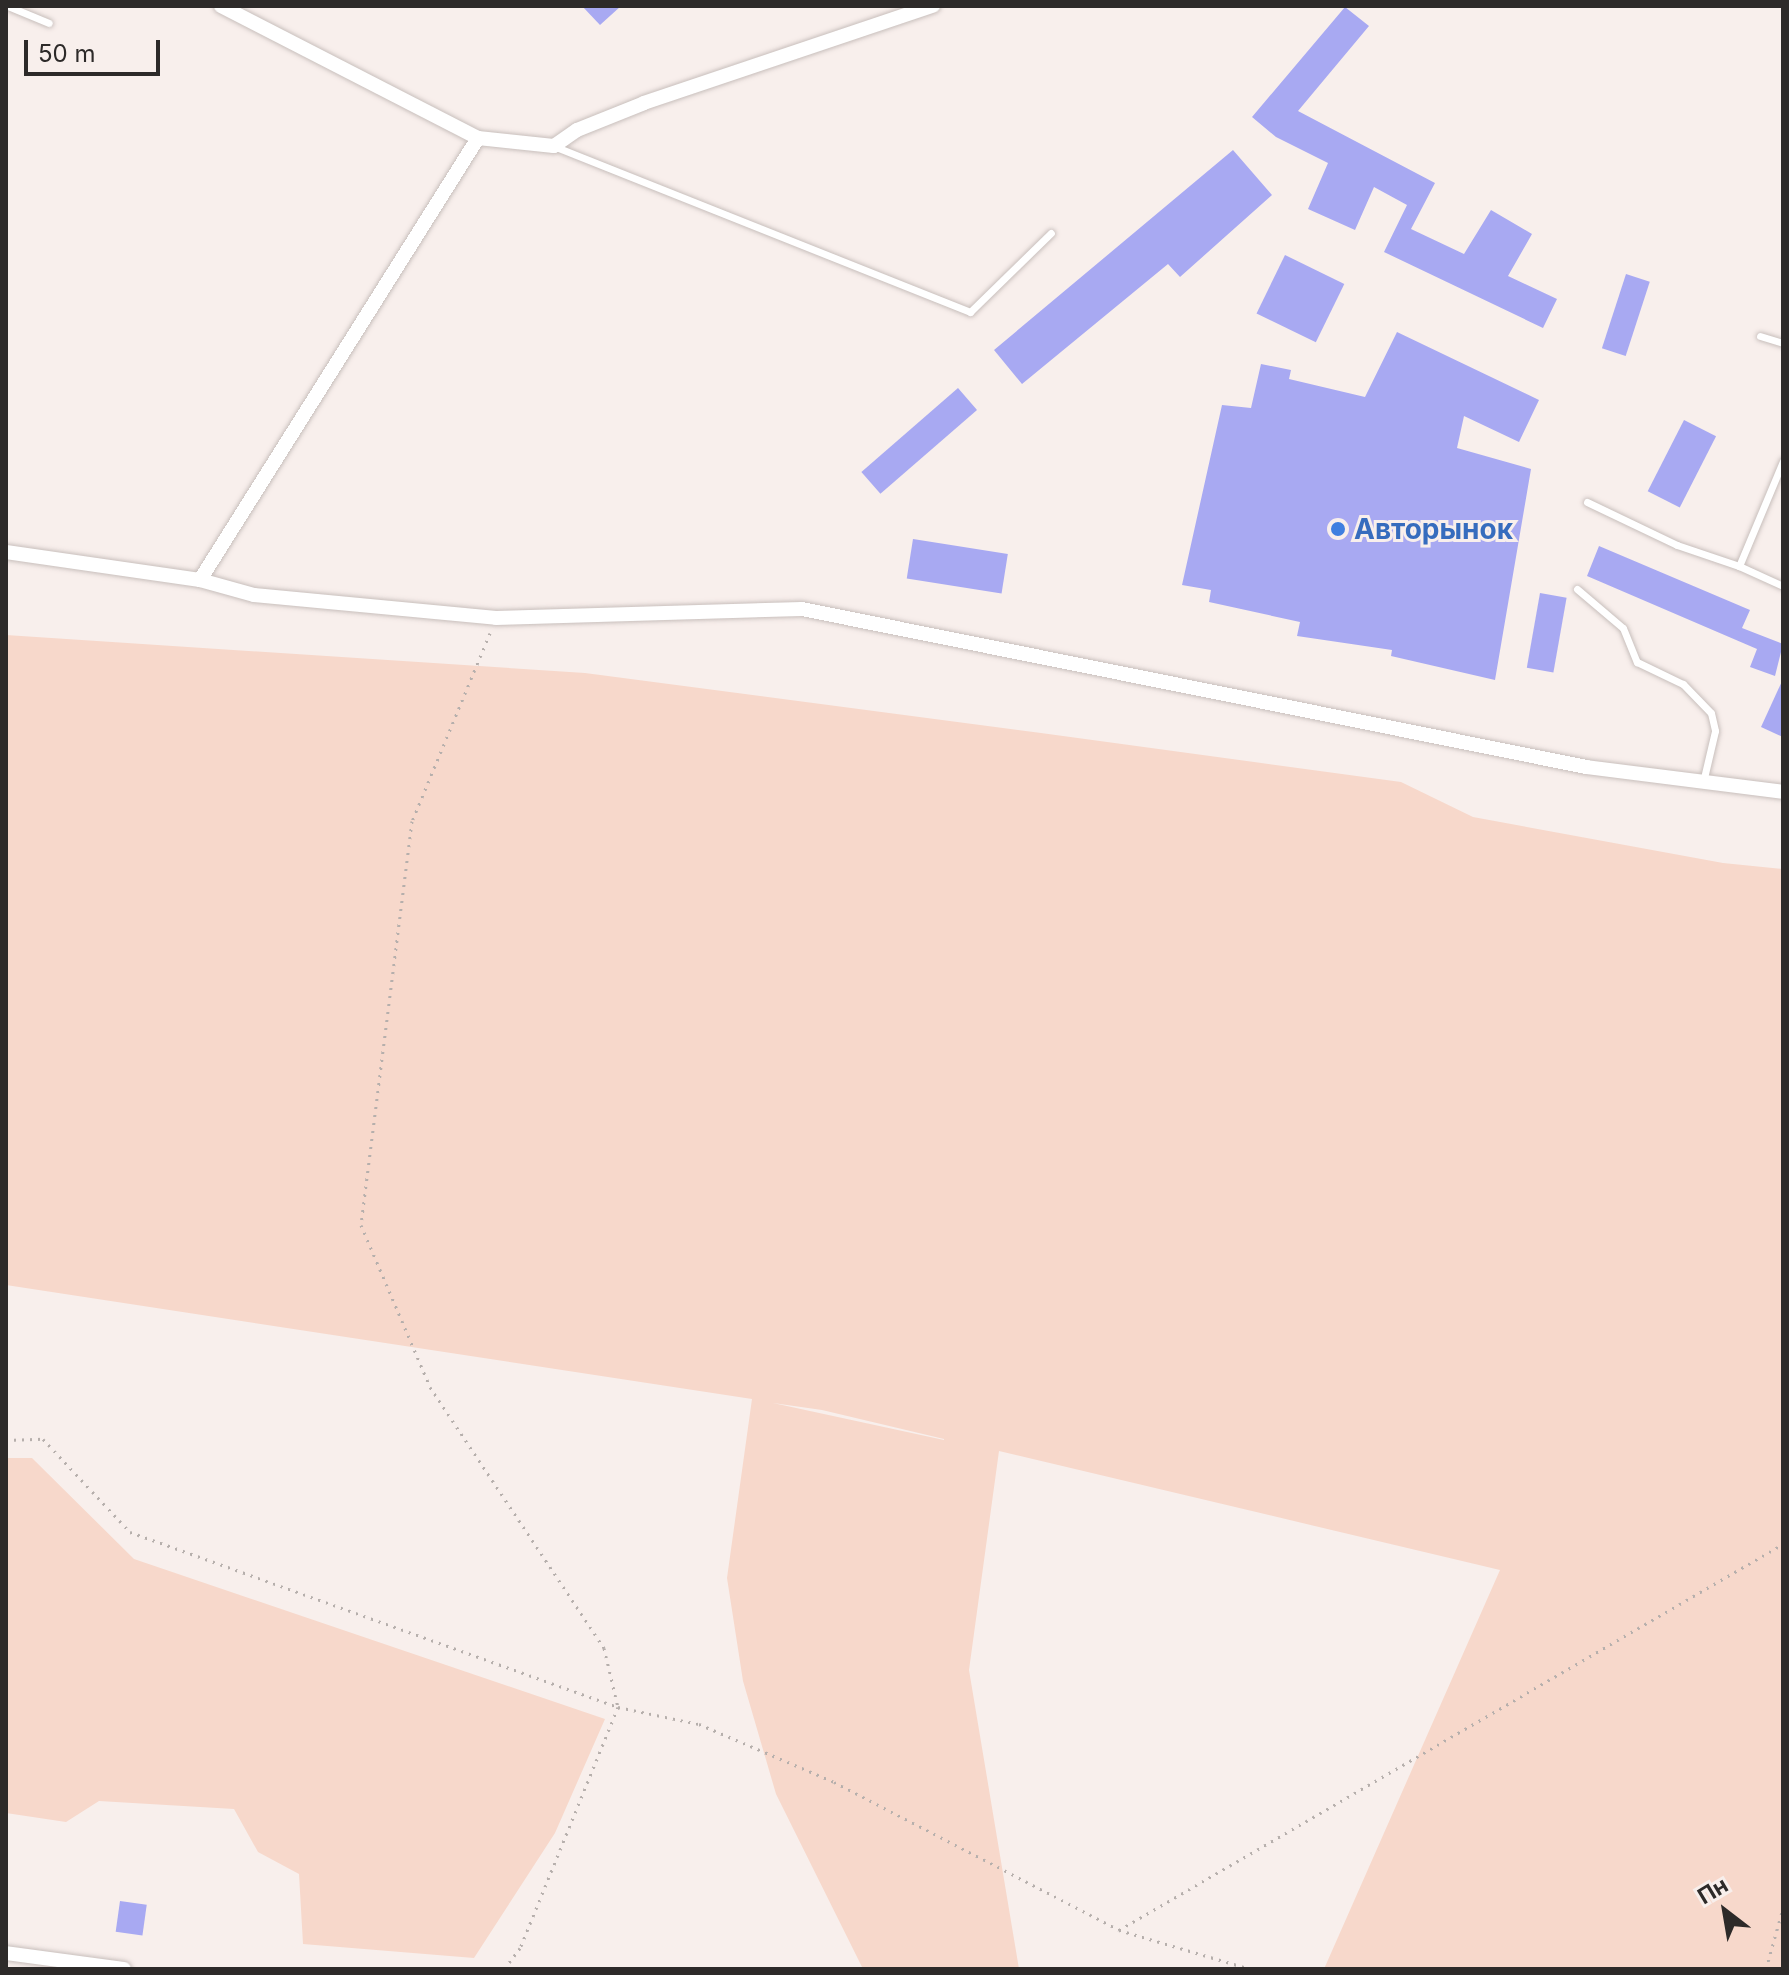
<!DOCTYPE html>
<html>
<head>
<meta charset="utf-8">
<style>
	body { margin:0 }
	#map { position:relative; width:1789px; height:1975px; overflow:hidden; background:#f8efec; font-family:Inter,sans-serif }
	div>[style] { position:absolute }
	[style*='--x'] { left:calc(var(--x)*1px); top:calc(var(--y)*1px); width:calc(var(--w)*1px); rotate:calc(var(--a)*1deg) }
	.green>* { inset:0; background:#f7d8cb }
	.building>* { inset:0; background:#a8a9f2; transform-origin:0 0 }
	.path>* { height:3px; margin-top:-1.5px; transform-origin:0; background:repeating-linear-gradient(90deg,#b6afac 0 2px,transparent 0 8px) }
	.roads { filter:drop-shadow(0 0 2px #c8bfbc) drop-shadow(0 0 2px #c8bfbc) }
	.lane>* { height:7px; margin:-3.5px; padding:0 3.5px; transform-origin:3.5px; border-radius:3.5px; background:#fff }
	.street>* { height:14px; margin:-7px; padding:0 7px; transform-origin:7px; border-radius:7px; background:#fff }
	.dots>* { width:22px; height:22px; translate:-50% -50%; box-sizing:border-box; border:4px solid #f8efec; border-radius:50% }
	span { translate:-50% -50%; white-space:nowrap; text-align:center; line-height:1.15; -webkit-text-stroke:6px #f8efec; paint-order:stroke }
	.shop-label { font-size:28px; color:#366cbe; font-weight:700 }
	.left { translate:0 -50%; text-align:left }
	.frame { position:absolute; inset:0; border:8px solid #2d2a29; pointer-events:none }
	.north { position:absolute; left:1685px; top:1871px; width:80px; height:80px; -webkit-text-stroke:6px #f8efec; paint-order:stroke; rotate:329deg; font-size:22px; font-weight:700; line-height:32px; text-align:center; color:#2d2a29 }
	.north::after { content:''; display:block; margin:auto; width:28px; height:36px; background:#2d2a29; clip-path:polygon(50% 0,100% 100%,50% 72%,0 100%) }
	.scale { position:absolute; left:24px; top:40px; width:136px; height:36px; box-sizing:border-box; border:4px solid #2d2a29; border-top:0; padding-left:10px; font-size:24px; line-height:28px; white-space:nowrap; color:#2d2a29; -webkit-text-stroke:6px #f8efec; paint-order:stroke }
</style>
</head>
<body>
<div id="map">
	<div class="green">
		<i style="clip-path:polygon(evenodd,6px 635px,585px 673px,1041px 733px,1401px 782px,1473px 817px,1723px 863px,1783px 869px,1783px 1969px,1324px 1969px,1500px 1570px,999px 1451px,969px 1670px,1019px 1969px,863px 1969px,776px 1794px,743px 1681px,727px 1578px,752px 1399px,6px 1285px,6px 635px,773px 1403px,822px 1410px,944px 1439px,944px 1440px,773px 1403px)"></i>
		<i style="clip-path:polygon(6px 1458px,32px 1458px,134px 1559px,605px 1719px,555px 1833px,474px 1958px,303px 1944px,299px 1874px,258px 1852px,234px 1809px,99px 1801px,66px 1822px,6px 1813px)"></i>
	</div>
	<div class="building">
		<i style="clip-path:polygon(582px 6px,621px 6px,600px 25px)"></i>
		<i style="clip-path:polygon(1345px 7px,1369px 26px,1298px 111px,1435px 183px,1411px 229px,1464px 254px,1491px 210px,1532px 234px,1508px 276px,1557px 299px,1543px 328px,1384px 252px,1407px 205px,1374px 187px,1355px 230px,1308px 209px,1328px 163px,1276px 137px,1252px 117px)"></i>
		<i style="clip-path:polygon(1233px 150px,1272px 195px,1180px 277px,1168px 264px,1022px 384px,994px 350px)"></i>
		<i style="left:1285px;top:255px;width:66px;height:65px;rotate:26deg"></i>
		<i style="left:1626px;top:274px;width:25px;height:78px;rotate:18deg"></i>
		<i style="clip-path:polygon(1397px 332px,1539px 400px,1519px 442px,1464px 416px,1457px 448px,1531px 469px,1495px 680px,1391px 656px,1392px 650px,1297px 636px,1300px 622px,1209px 602px,1211px 590px,1182px 585px,1222px 405px,1251px 408px,1261px 364px,1291px 370px,1289px 379px,1365px 397px)"></i>
		<i style="left:958px;top:388px;width:29px;height:128px;rotate:49deg"></i>
		<i style="left:1684px;top:420px;width:36px;height:80px;rotate:27deg"></i>
		<i style="left:913px;top:539px;width:96px;height:40px;rotate:9deg"></i>
		<i style="clip-path:polygon(1599px 546px,1750px 610px,1742px 628px,1783px 644px,1775px 676px,1750px 667px,1757px 649px,1587px 576px)"></i>
		<i style="left:1540px;top:593px;width:27px;height:76px;rotate:10deg"></i>
		<i style="clip-path:polygon(1783px 679px,1783px 737px,1761px 727px)"></i>
		<i style="left:120px;top:1901px;width:27px;height:31px;rotate:8deg"></i>
	</div>
	<div class="path">
		<i style="--x:490;--y:633;--w:204;--a:112.5"></i>
		<i style="--x:412;--y:821;--w:407;--a:97.2"></i>
		<i style="--x:361;--y:1225;--w:176;--a:66.9"></i>
		<i style="--x:430;--y:1387;--w:314;--a:56.3"></i>
		<i style="--x:604;--y:1648;--w:61;--a:76.7"></i>
		<i style="--x:618;--y:1707;--w:260;--a:112.1"></i>
		<i style="--x:520;--y:1948;--w:26;--a:127"></i>
		<i style="--x:6;--y:1440;--w:37;--a:-2"></i>
		<i style="--x:43;--y:1439;--w:127;--a:46.9"></i>
		<i style="--x:130;--y:1532;--w:518;--a:19.73"></i>
		<i style="--x:618;--y:1707;--w:83;--a:11.9"></i>
		<i style="--x:699;--y:1724;--w:147;--a:23.2"></i>
		<i style="--x:834;--y:1782;--w:321;--a:27.4"></i>
		<i style="--x:1119;--y:1930;--w:138;--a:16.5"></i>
		<i style="--x:1119;--y:1930;--w:768;--a:-30.17"></i>
		<i style="--x:1766;--y:1969;--w:63;--a:-74.4"></i>
	</div>
	<div class="roads">
		<div class="lane">
			<i style="--x:8;--y:6;--w:44;--a:22.5"></i>
			<i style="--x:556;--y:147;--w:446;--a:21.7"></i>
			<i style="--x:970;--y:312;--w:113;--a:-44.3"></i>
			<i style="--x:1760;--y:336;--w:24;--a:17"></i>
			<i style="--x:1783;--y:461;--w:114;--a:112.7"></i>
			<i style="--x:1739;--y:566;--w:48;--a:24.4"></i>
			<i style="--x:1587;--y:502;--w:100;--a:25.5"></i>
			<i style="--x:1677;--y:545;--w:65;--a:18.7"></i>
			<i style="--x:1577;--y:589;--w:60;--a:40.3"></i>
			<i style="--x:1623;--y:628;--w:37;--a:68"></i>
			<i style="--x:1637;--y:662;--w:51;--a:25.6"></i>
			<i style="--x:1683;--y:684;--w:40;--a:46"></i>
			<i style="--x:1711;--y:713;--w:18;--a:77"></i>
			<i style="--x:1715;--y:731;--w:52;--a:103.2"></i>
		</div>
		<div class="street">
			<i style="--x:221;--y:6;--w:289;--a:27.2"></i>
			<i style="--x:478;--y:138;--w:76;--a:6"></i>
			<i style="--x:554;--y:146;--w:28;--a:-35"></i>
			<i style="--x:577;--y:130;--w:72;--a:-21.9"></i>
			<i style="--x:644;--y:103;--w:305;--a:-18.6"></i>
			<i style="--x:6;--y:552;--w:196;--a:8.2"></i>
			<i style="--x:200;--y:580;--w:56;--a:15.5"></i>
			<i style="--x:254;--y:595;--w:243;--a:5.4"></i>
			<i style="--x:496;--y:618;--w:306;--a:-1.7"></i>
			<i style="--x:802;--y:609;--w:800;--a:11.39"></i>
			<i style="--x:1586;--y:767;--w:199;--a:7.2"></i>
			<i style="--x:200;--y:580;--w:522;--a:-57.83"></i>
			<i style="--x:6;--y:1953;--w:119;--a:7.7"></i>
		</div>
	</div>
	<div class="dots">
		<i style="left:1338px;top:529px;background:#3f7fe0"></i>
	</div>
	<div class="shop-label">
		<span class="left" style="left:1354px;top:529px">Авторынок</span>
	</div>
	<div class="frame"></div>
	<div class="north">Пн</div>
	<div class="scale">50 m</div>
</div>
</body>
</html>
